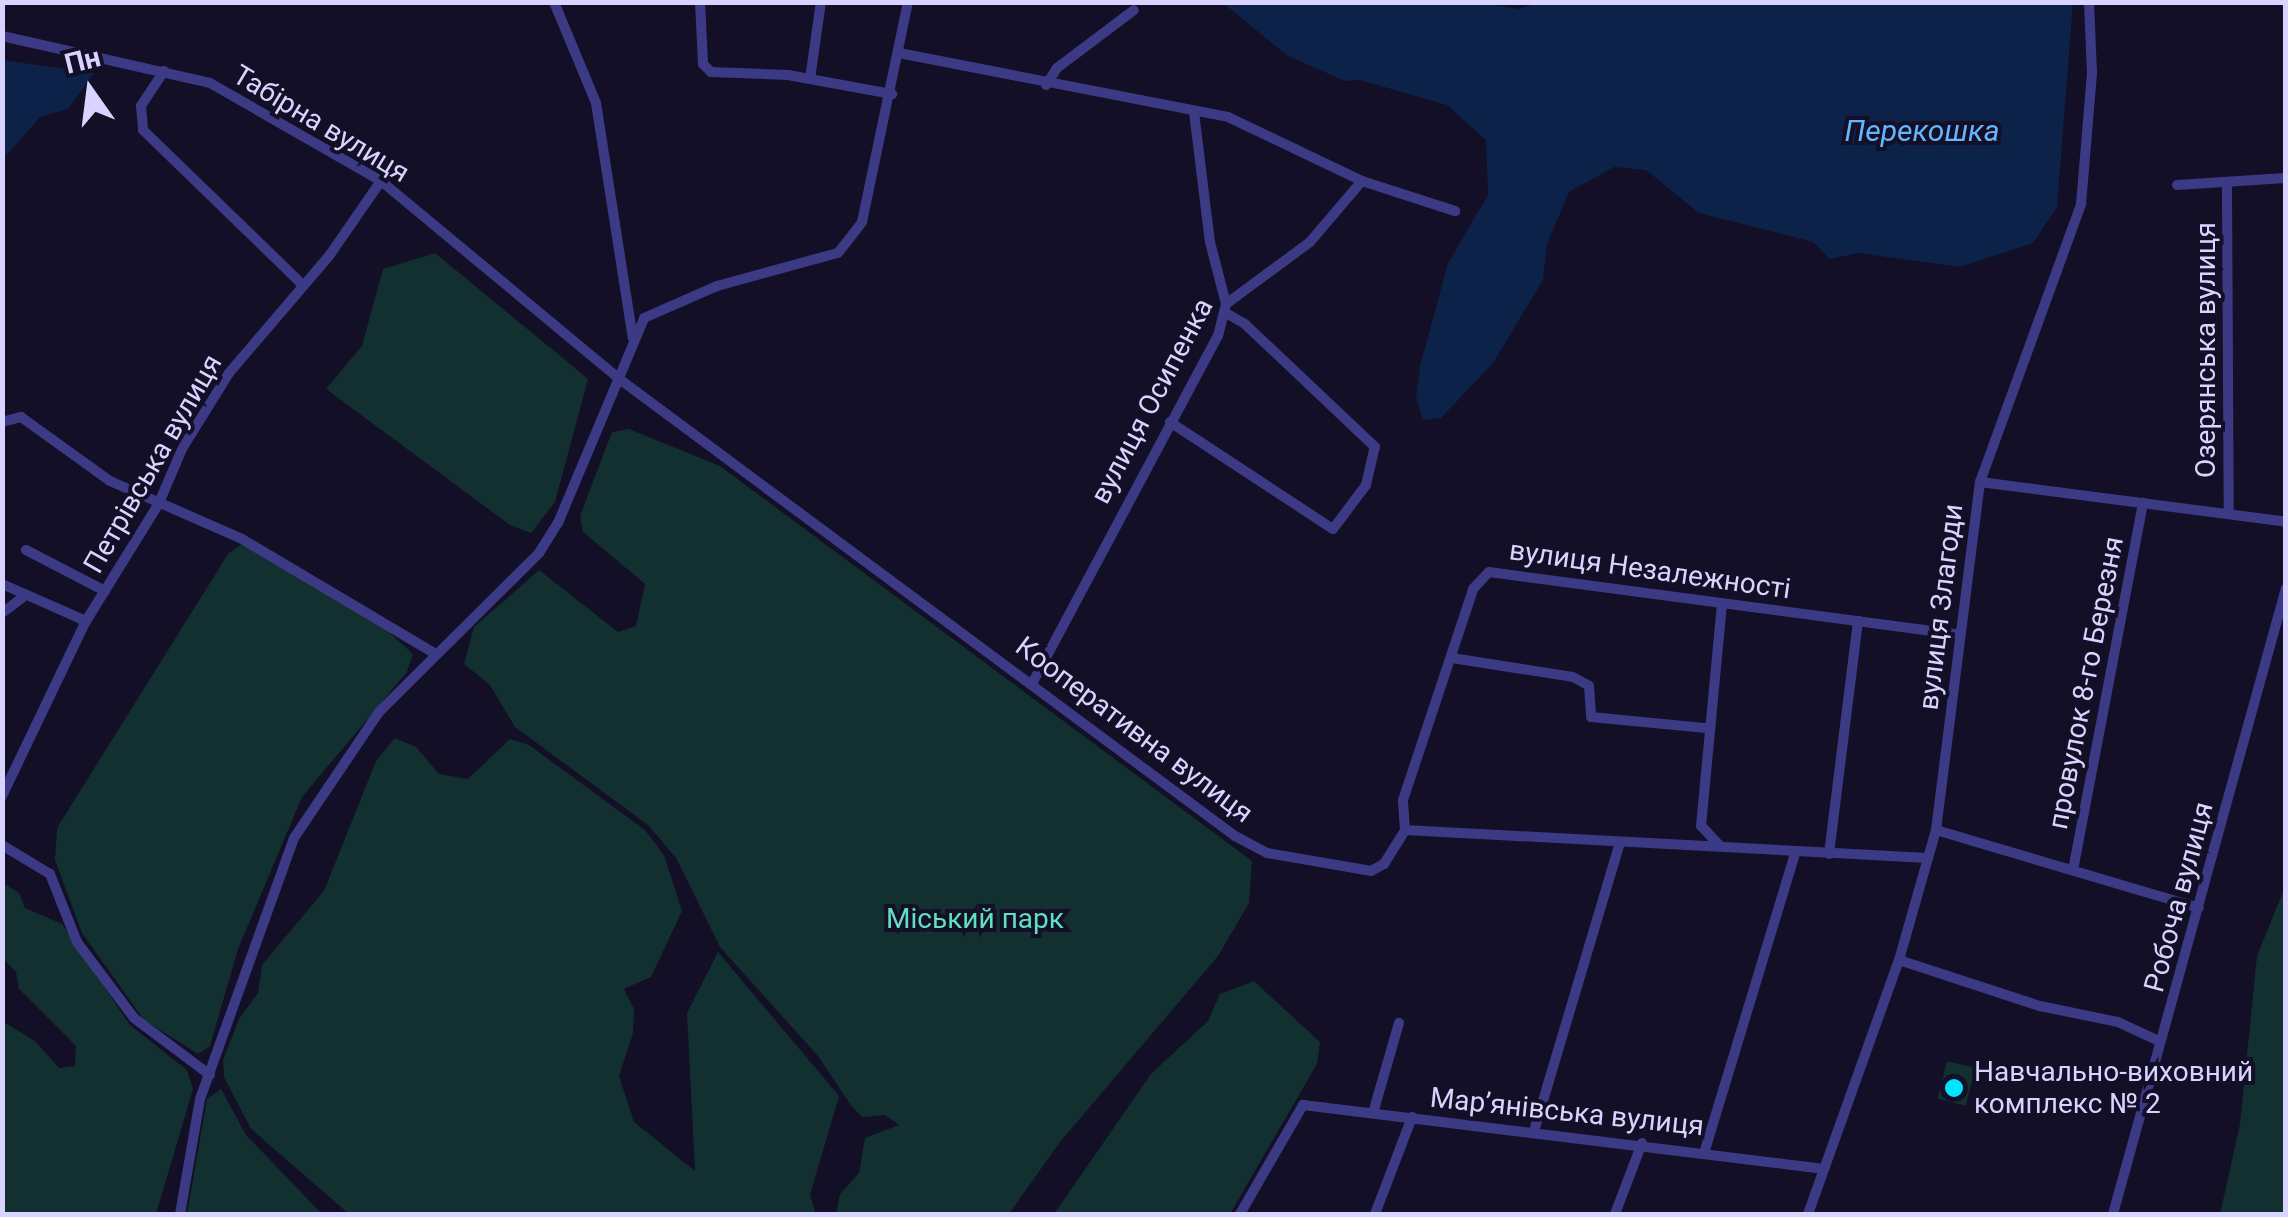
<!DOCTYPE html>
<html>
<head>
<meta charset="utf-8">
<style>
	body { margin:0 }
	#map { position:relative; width:2288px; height:1217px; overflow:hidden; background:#130f26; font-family:Roboto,sans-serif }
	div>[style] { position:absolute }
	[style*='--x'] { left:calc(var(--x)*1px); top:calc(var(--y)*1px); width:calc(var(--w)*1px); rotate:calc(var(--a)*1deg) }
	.green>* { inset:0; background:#12302f; transform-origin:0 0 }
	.water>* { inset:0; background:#0c2248 }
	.street>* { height:10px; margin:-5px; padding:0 5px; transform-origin:5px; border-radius:5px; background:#3d3a85 }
	.dots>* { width:28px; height:28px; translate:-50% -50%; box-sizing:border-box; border:5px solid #130f26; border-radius:50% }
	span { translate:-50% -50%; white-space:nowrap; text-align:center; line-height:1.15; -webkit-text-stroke:8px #130f26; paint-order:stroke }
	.street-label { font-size:28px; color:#d9d4ff }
	.park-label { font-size:28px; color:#5fe0c0 }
	.poi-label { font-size:28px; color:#d9d4ff }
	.left { translate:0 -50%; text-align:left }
	.water-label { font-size:30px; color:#62b6ff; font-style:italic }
	.frame { position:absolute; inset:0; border:5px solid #d9d4ff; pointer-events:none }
	.north { position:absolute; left:40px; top:40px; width:100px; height:100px; -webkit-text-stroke:8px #130f26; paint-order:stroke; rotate:346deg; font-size:28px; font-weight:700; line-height:40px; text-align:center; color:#d9d4ff }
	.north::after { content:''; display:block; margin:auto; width:35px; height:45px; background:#d9d4ff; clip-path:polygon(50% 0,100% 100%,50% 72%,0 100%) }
</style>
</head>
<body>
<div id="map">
	<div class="green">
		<i style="clip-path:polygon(435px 253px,588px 379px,555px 502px,531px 533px,510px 525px,326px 389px,362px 346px,383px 269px)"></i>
		<i style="clip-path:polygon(629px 429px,720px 466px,1252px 861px,1249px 903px,1218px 956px,1060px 1142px,1009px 1214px,836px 1214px,840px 1194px,859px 1173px,865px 1138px,899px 1125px,885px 1115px,862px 1117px,850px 1104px,818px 1056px,720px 947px,676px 858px,648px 825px,515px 727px,490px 685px,464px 664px,474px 627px,539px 570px,618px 632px,636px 626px,645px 584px,583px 532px,580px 516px,612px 432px)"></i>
		<i style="clip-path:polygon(242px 544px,373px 618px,413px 654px,407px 672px,302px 797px,238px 949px,210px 1046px,198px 1054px,144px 1020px,82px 933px,55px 860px,57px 828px,228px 554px)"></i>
		<i style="clip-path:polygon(395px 738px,416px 747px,439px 774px,468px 779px,510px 739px,529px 745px,645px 830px,664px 855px,682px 911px,651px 977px,624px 989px,634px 1009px,633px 1033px,619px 1076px,634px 1122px,695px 1171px,687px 1013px,718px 952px,839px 1096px,810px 1195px,816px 1214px,349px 1214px,251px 1129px,224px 1077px,223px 1060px,239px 1019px,258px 993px,262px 965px,324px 891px,376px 761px)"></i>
		<i style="clip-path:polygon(3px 883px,19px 893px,25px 908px,62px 924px,130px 1025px,187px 1070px,193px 1089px,156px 1214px,3px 1214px,2px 1021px,35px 1041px,59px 1068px,75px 1066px,76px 1046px,19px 989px,16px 972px,3px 958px)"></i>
		<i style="clip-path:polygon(2285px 887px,2285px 1214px,2220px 1214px,2240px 1124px,2257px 956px)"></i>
		<i style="clip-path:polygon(1254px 981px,1320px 1042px,1317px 1064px,1230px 1214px,1054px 1214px,1151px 1074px,1208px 1021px,1220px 994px)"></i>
		<i style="left:1947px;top:1061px;width:29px;height:39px;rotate:14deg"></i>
		<i style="clip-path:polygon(221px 1089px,246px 1135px,322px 1214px,187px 1214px,207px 1099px)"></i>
	</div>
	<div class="water">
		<i style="clip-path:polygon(1480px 3px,1519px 9px,1541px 2px,2073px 3px,2057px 207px,2033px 243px,1960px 267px,1858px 253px,1830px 259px,1813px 242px,1699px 213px,1646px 170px,1614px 167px,1569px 192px,1547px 244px,1543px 280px,1493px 363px,1441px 418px,1423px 420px,1416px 398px,1420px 366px,1448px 263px,1488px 195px,1486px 140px,1447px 105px,1360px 80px,1345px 81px,1288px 56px,1223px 3px)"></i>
		<i style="clip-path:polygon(3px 60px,94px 73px,68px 109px,40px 117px,3px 159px)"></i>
	</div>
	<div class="street">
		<i style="--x:554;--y:2;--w:109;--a:67.4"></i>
		<i style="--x:596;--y:103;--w:238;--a:81.1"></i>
		<i style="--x:700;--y:2;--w:62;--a:87.2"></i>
		<i style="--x:703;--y:64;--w:11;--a:45"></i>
		<i style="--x:711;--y:72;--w:77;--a:2.2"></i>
		<i style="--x:788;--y:75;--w:106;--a:10.4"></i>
		<i style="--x:2;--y:36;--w:213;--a:12.7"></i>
		<i style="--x:210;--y:83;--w:197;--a:29.8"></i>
		<i style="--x:381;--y:181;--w:308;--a:39.7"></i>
		<i style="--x:618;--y:378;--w:768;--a:36.59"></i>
		<i style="--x:1235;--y:836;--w:36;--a:28"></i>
		<i style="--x:1267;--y:853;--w:106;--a:9.8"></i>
		<i style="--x:1371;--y:871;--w:15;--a:-28"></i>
		<i style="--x:1384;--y:864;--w:40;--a:-58"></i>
		<i style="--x:899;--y:53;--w:335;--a:11"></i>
		<i style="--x:1228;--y:117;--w:148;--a:25.5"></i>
		<i style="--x:1362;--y:181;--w:98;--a:17.9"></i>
		<i style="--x:164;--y:71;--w:42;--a:123.3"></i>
		<i style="--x:141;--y:106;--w:24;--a:85"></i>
		<i style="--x:143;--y:130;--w:221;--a:44.1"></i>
		<i style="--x:810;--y:79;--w:78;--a:-81.9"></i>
		<i style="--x:1046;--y:85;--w:20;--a:-57"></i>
		<i style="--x:1057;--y:68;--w:96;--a:-37"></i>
		<i style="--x:1194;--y:112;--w:131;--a:83"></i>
		<i style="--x:1210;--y:242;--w:64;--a:75.5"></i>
		<i style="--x:2177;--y:185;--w:109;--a:-3.7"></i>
		<i style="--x:2227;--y:186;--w:328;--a:89.7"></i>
		<i style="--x:2;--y:422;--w:20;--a:-15"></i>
		<i style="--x:21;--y:417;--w:110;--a:35.7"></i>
		<i style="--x:110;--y:481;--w:144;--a:23.7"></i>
		<i style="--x:242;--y:539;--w:223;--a:30.7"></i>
		<i style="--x:1170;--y:422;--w:195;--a:33.3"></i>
		<i style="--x:1333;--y:529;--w:55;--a:-53.1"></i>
		<i style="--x:1366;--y:485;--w:39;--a:-77"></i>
		<i style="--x:1375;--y:447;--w:179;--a:-136.6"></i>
		<i style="--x:1245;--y:324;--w:24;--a:-150"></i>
		<i style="--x:1980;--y:482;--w:309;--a:7.4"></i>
		<i style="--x:26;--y:550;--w:89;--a:27.4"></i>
		<i style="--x:2;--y:584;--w:92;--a:23.8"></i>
		<i style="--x:2;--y:613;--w:25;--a:-37"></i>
		<i style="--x:1452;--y:658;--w:122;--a:8.9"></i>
		<i style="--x:1573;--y:677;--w:18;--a:29"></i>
		<i style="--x:1589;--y:686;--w:31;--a:86"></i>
		<i style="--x:1591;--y:717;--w:116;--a:5.5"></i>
		<i style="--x:1033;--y:682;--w:392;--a:-61.9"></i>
		<i style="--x:1218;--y:336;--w:33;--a:-76"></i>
		<i style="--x:1226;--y:304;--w:104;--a:-36.4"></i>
		<i style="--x:1310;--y:242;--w:80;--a:-49.6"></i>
		<i style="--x:2;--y:796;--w:194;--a:-64.4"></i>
		<i style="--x:86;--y:621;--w:137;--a:-58.2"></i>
		<i style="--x:158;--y:505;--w:63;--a:-66.7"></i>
		<i style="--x:183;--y:447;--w:87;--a:-58.1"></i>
		<i style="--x:229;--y:373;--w:154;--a:-49.5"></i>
		<i style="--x:329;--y:256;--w:91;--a:-55.3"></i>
		<i style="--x:1405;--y:830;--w:30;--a:-94"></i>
		<i style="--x:1403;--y:800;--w:222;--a:-71.6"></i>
		<i style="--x:1473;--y:589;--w:23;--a:-47"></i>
		<i style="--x:1489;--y:572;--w:475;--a:7.6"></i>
		<i style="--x:1405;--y:830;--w:524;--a:3.06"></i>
		<i style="--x:1936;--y:830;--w:274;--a:16.5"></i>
		<i style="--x:2;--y:845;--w:56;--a:31.1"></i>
		<i style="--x:50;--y:874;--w:73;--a:68.3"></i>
		<i style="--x:77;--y:942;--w:95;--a:53.1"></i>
		<i style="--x:134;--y:1018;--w:95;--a:36.9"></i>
		<i style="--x:1719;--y:845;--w:26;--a:-133"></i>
		<i style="--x:1701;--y:826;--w:223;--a:-84.6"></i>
		<i style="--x:1829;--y:854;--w:235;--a:-82.9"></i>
		<i style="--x:2073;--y:870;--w:374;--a:-79.2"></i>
		<i style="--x:1899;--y:960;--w:148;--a:18.1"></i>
		<i style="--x:2040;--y:1006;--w:80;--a:11.6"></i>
		<i style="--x:2118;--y:1022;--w:45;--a:24.9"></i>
		<i style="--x:1373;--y:1113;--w:94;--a:-73.9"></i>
		<i style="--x:1534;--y:1131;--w:301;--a:-73.4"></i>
		<i style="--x:1705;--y:1150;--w:310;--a:-73.1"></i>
		<i style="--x:180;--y:1214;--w:117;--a:-80.1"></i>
		<i style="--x:200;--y:1099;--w:277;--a:-70.2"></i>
		<i style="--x:294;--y:838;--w:152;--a:-56"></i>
		<i style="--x:379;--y:712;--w:226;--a:-44.8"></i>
		<i style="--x:539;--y:553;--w:36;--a:-58"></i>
		<i style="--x:558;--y:523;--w:222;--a:-67.2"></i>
		<i style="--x:644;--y:318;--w:80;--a:-23.7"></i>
		<i style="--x:717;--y:286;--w:125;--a:-15.3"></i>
		<i style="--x:838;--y:253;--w:39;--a:-52"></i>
		<i style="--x:862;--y:222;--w:225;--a:-78.2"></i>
		<i style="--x:1240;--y:1214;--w:126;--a:-60"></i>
		<i style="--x:1303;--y:1105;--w:525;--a:7"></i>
		<i style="--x:1375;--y:1214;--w:104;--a:-69.1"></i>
		<i style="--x:1615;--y:1214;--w:76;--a:-69.2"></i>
		<i style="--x:1808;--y:1214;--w:270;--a:-70.3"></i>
		<i style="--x:1899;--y:960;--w:135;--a:-74.1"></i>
		<i style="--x:1936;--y:830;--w:351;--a:-82.8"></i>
		<i style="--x:1980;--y:482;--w:296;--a:-70"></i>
		<i style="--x:2081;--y:204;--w:132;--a:-85.2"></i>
		<i style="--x:2092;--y:72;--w:70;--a:-92.5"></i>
		<i style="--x:2113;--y:1214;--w:649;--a:-74.55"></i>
	</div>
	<div class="dots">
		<i style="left:1954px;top:1088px;background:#00e5ff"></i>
	</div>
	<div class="street-label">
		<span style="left:321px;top:124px;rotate:31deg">Табірна вулиця</span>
		<span style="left:2206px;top:350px;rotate:-90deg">Озерянська вулиця</span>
		<span style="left:1152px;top:401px;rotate:-62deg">вулиця Осипенка</span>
		<span style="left:153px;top:464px;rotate:-60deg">Петрівська вулиця</span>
		<span style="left:1650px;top:570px;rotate:8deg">вулиця Незалежності</span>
		<span style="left:1941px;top:607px;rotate:-83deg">вулиця Злагоди</span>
		<span style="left:2086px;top:683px;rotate:-79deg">провулок 8-го Березня</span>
		<span style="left:1134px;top:730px;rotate:37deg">Кооперативна вулиця</span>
		<span style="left:2179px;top:897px;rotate:-75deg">Робоча вулиця</span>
		<span style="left:1567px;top:1112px;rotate:6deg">Мар’янівська вулиця</span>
	</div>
	<div class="park-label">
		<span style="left:975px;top:919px">Міський парк</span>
	</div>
	<div class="poi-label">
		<span class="left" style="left:1974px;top:1088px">Навчально-виховний<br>комплекс № 2</span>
	</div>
	<div class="water-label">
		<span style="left:1922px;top:131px">Перекошка</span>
	</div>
	<div class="frame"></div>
	<div class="north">Пн</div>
</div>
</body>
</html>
